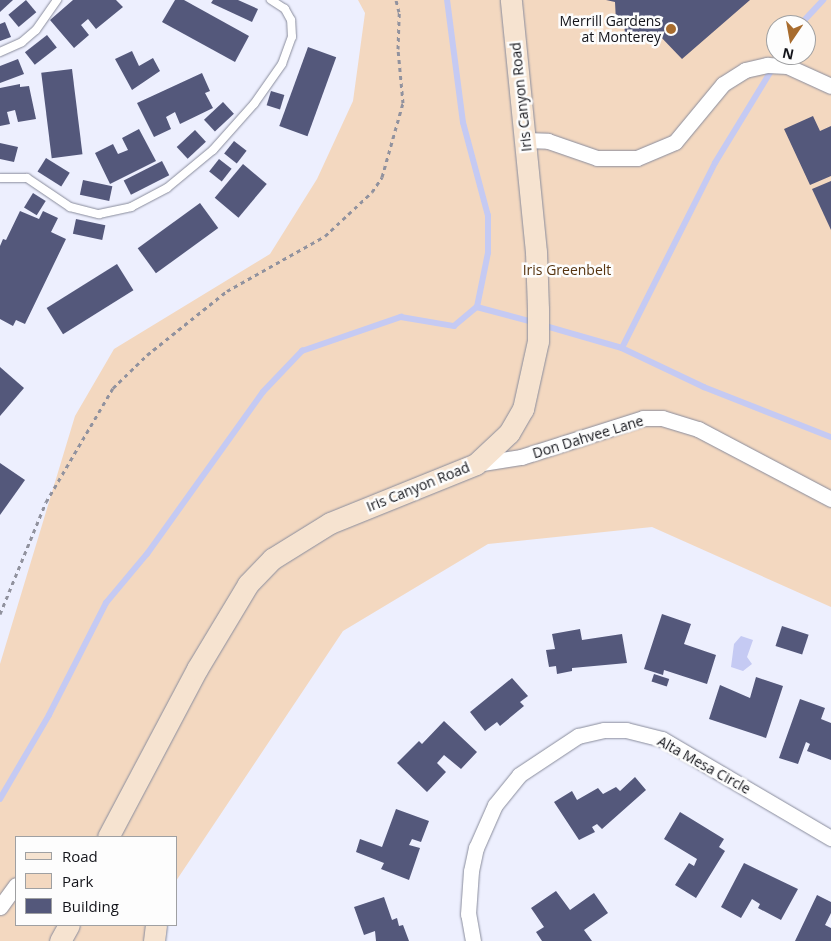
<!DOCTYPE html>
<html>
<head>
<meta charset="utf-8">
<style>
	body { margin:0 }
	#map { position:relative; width:831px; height:941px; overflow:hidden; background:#edeffe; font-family:"Open Sans",sans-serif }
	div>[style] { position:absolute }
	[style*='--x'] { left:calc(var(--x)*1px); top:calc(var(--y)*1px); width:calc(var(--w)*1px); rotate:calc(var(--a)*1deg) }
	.green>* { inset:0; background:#f3d8c0 }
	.water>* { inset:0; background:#c5caf3 }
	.stream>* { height:5.5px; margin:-2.75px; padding:0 2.75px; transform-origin:2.75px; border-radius:2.75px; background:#c5caf3 }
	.building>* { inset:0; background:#54587b; transform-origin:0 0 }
	.path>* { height:3px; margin-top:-1.5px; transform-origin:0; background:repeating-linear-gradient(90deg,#91929e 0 4px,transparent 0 8px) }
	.roads { filter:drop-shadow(0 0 1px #898c9c) drop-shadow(0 0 1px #898c9c) }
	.lane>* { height:8px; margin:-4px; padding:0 4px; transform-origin:4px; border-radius:4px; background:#fff }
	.street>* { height:15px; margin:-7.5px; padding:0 7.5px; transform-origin:7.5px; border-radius:7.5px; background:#fff }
	.secondary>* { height:21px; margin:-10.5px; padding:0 10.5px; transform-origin:10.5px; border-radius:10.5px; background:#f6e3d0 }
	.dots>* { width:14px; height:14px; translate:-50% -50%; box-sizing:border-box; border:2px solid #fdfdfd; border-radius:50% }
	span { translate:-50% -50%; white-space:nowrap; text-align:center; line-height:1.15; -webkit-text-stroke:5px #fdfdfd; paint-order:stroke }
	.poi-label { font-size:14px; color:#13141a }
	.right { translate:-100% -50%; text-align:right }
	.street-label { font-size:14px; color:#13141a }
	.park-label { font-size:14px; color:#573510 }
	.legend { position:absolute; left:15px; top:836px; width:162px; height:90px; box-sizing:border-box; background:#fdfdfd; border:1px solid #9fa0a2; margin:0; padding:6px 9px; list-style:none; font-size:15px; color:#13141a }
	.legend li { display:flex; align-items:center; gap:10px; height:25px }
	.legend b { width:25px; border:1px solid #9fa0a2 }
	.north { position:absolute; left:766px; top:15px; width:50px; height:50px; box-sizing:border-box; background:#fdfdfd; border:1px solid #9fa0a2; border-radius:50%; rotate:192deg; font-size:14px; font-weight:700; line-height:20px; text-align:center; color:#13141a }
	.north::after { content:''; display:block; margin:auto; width:18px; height:22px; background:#a86c2e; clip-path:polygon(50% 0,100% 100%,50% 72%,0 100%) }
</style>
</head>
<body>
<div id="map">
	<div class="green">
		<i style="clip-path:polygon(evenodd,358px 0,831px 0,831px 607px,652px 527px,488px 544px,343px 631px,176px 881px,176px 837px,16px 837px,16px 925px,148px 925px,146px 941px,0 941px,0 664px,75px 416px,114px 349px,270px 254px,317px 179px,353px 101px,365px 13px,358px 0,776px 25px,806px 25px,806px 55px,776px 55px,776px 25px)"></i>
	</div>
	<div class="water">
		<i style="clip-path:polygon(741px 636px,753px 640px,747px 657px,752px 664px,743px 671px,731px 667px,734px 644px)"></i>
	</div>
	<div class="stream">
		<i style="--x:800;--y:25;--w:34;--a:-47"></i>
		<i style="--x:477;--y:307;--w:58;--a:15"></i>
		<i style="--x:542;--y:325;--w:83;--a:16"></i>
		<i style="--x:622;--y:348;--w:91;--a:25.4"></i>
		<i style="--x:704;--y:387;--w:136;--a:21.5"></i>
		<i style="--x:622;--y:348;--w:207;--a:-63.3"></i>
		<i style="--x:715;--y:163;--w:127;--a:-58.6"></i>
		<i style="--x:0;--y:799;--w:97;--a:-59.7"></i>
		<i style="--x:49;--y:715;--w:126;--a:-63"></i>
		<i style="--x:106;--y:603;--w:64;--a:-50.1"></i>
		<i style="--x:147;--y:554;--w:199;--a:-54.4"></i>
		<i style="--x:263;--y:392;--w:57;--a:-46.4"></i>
		<i style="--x:302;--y:351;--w:105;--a:-19"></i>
		<i style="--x:401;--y:317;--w:54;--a:9.6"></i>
		<i style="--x:454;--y:326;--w:30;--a:-40"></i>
		<i style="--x:477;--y:307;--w:55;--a:-78.5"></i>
		<i style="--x:488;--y:253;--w:37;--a:-90"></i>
		<i style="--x:488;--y:216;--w:96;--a:-105"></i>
		<i style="--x:463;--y:123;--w:124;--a:-97.4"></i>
	</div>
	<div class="building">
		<i style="clip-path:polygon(0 0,13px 0,0 12px)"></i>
		<i style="left:26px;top:0;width:16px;height:23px;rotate:50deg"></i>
		<i style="clip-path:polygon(73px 0,116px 0,123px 7px,96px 29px,88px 19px,81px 25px,89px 35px,74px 48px,50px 20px)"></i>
		<i style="clip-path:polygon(175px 0,184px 0,249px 36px,235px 62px,162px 22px)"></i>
		<i style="clip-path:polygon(213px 0,238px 0,258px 9px,252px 22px,211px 3px)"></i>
		<i style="clip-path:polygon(606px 0,750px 0,682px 59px,659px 35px,625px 35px,624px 22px,616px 22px,615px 2px)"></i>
		<i style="clip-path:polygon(5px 22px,11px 37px,0 41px,0 24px)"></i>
		<i style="left:47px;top:35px;width:16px;height:28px;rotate:52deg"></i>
		<i style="left:308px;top:47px;width:30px;height:84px;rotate:20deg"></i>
		<i style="clip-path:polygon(132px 51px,139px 66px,153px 58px,160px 71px,132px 90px,115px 59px)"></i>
		<i style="clip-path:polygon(18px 59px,24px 74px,0 83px,0 66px)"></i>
		<i style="left:72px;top:69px;width:86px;height:31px;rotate:83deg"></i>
		<i style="clip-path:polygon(202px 73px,210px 91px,205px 93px,213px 108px,180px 124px,175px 112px,166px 117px,171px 129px,154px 137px,137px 103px)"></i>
		<i style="clip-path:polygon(20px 84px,20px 87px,29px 86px,36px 119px,18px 122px,15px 110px,7px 112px,10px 124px,0 126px,0 88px)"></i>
		<i style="left:271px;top:91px;width:14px;height:15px;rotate:17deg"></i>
		<i style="left:223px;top:102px;width:16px;height:26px;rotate:47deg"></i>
		<i style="clip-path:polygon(813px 116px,820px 131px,831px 126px,831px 176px,810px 185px,784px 129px)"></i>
		<i style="clip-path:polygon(139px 129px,156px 161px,110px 184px,95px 153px,113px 144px,118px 154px,128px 150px,122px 138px)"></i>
		<i style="left:195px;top:130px;width:16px;height:25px;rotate:47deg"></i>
		<i style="left:234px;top:141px;width:16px;height:16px;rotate:38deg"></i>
		<i style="clip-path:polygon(0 143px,18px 147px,14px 162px,0 159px)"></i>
		<i style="left:46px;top:158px;width:28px;height:16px;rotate:32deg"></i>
		<i style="left:219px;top:159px;width:16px;height:16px;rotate:38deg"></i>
		<i style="left:162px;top:161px;width:16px;height:43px;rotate:63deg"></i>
		<i style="left:243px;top:164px;width:31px;height:44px;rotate:40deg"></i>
		<i style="left:83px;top:180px;width:30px;height:15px;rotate:12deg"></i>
		<i style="clip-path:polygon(831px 181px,831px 230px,812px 189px)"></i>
		<i style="left:33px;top:193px;width:15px;height:17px;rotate:32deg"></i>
		<i style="left:200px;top:203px;width:31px;height:77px;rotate:54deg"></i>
		<i style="clip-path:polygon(20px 211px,39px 219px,43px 211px,58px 218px,51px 232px,66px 239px,25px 324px,16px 320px,13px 326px,0 319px,0 246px,3px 239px,6px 240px)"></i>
		<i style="left:76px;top:219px;width:30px;height:15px;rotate:12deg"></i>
		<i style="left:117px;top:264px;width:31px;height:83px;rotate:58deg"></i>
		<i style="clip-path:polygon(0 367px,24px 388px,0 416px)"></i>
		<i style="clip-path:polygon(0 463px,25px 480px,0 515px)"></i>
		<i style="clip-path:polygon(662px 614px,691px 624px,684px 644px,716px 655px,707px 684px,664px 670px,663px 675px,644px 669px)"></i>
		<i style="left:782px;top:626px;width:28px;height:21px;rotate:18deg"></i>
		<i style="clip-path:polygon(580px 629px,582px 640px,622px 634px,627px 663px,572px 668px,572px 671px,557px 674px,556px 666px,549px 667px,546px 650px,555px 649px,552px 634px)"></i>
		<i style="left:654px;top:674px;width:16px;height:8px;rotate:18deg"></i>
		<i style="clip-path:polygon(756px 677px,783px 686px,766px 738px,709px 719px,720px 685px,750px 698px)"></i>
		<i style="clip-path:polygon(512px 678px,528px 696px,520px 702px,524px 706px,500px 726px,497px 722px,485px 731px,470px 712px)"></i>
		<i style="clip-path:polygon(800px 699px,825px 708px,821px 719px,831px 723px,831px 760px,807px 751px,810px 744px,806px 742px,798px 764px,779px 758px)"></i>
		<i style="clip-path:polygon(444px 721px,477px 752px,461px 769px,444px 755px,437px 763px,446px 772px,427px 792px,397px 763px,419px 741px,422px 744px)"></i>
		<i style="clip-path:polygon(635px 777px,646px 790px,602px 829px,597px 824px,592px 827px,595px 832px,579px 840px,554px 802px,572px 791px,577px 800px,598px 788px,603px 794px,616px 787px,620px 791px)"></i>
		<i style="clip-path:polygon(396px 809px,429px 821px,421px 842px,412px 839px,409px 845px,420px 848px,409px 880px,381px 869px,384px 863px,356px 852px,360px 839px,382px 847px)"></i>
		<i style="clip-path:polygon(680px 812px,724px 839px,719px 847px,725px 851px,696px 898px,675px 885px,689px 863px,694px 866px,697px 859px,664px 839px)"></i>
		<i style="clip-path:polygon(744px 863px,798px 889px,781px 920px,758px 908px,760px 904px,752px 899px,741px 918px,721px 907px)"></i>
		<i style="clip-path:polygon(556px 891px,570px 910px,594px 893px,608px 913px,584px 930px,592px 941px,542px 941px,536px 932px,544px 927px,531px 908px)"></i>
		<i style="clip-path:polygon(817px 895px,831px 902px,831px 913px,825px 925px,831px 928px,831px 941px,795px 941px)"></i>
		<i style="clip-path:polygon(384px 897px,392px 920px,397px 918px,399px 926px,403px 925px,409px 941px,376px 941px,375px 931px,364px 935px,354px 907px)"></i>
	</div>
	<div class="path">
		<i style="--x:0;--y:614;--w:121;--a:-67.7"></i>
		<i style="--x:46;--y:502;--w:132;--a:-59.6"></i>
		<i style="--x:113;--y:388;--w:47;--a:-44.1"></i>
		<i style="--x:147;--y:355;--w:102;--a:-38.7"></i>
		<i style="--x:227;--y:291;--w:112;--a:-29.3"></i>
		<i style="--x:325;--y:236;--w:64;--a:-43.1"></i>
		<i style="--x:372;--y:192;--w:18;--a:-56"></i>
		<i style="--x:382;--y:177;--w:77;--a:-74.2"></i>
		<i style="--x:403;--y:103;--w:54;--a:-95.3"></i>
		<i style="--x:398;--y:49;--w:37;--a:-88"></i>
		<i style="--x:399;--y:12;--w:12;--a:-104"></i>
	</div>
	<div class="roads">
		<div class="lane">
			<i style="--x:0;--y:52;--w:24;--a:-24"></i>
			<i style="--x:22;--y:42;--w:18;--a:-41"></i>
			<i style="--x:36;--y:30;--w:37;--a:-55"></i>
			<i style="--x:0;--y:178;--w:27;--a:0"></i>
			<i style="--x:27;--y:178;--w:52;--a:34"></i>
			<i style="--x:70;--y:207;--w:30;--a:14"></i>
			<i style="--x:99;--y:214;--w:33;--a:-12"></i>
			<i style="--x:131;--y:207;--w:41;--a:-27.8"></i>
			<i style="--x:167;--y:188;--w:60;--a:-39.6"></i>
			<i style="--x:213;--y:150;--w:62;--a:-48.3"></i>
			<i style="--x:254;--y:104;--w:49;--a:-55"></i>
			<i style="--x:282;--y:64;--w:29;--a:-70"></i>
			<i style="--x:292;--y:37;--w:17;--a:-93"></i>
			<i style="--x:291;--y:20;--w:13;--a:-119"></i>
			<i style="--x:285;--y:9;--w:17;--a:-147"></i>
		</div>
		<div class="street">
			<i style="--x:525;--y:140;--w:23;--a:2"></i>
			<i style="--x:548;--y:141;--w:52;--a:19.1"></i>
			<i style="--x:597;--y:158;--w:40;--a:0"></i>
			<i style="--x:637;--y:158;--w:41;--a:-22.8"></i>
			<i style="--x:675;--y:142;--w:75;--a:-50.4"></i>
			<i style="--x:723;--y:84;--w:26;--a:-32"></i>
			<i style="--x:745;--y:70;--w:23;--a:-13"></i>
			<i style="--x:767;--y:65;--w:20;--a:3"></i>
			<i style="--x:787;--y:66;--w:48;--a:24.4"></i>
			<i style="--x:476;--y:464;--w:46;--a:-8.8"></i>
			<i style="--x:521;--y:457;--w:128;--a:-17.7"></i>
			<i style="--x:643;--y:418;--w:19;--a:0"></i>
			<i style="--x:662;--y:418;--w:38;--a:17"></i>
			<i style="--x:698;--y:429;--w:150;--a:27.8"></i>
			<i style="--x:0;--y:907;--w:27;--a:-54"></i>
			<i style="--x:473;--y:941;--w:27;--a:-100"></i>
			<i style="--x:468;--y:914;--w:43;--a:-86"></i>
			<i style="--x:471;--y:871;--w:24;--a:-78"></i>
			<i style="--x:476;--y:848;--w:47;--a:-66.2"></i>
			<i style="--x:495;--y:805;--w:38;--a:-51"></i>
			<i style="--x:519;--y:775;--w:71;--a:-33.5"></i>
			<i style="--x:578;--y:736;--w:27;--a:-13"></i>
			<i style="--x:604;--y:730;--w:22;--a:0"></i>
			<i style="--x:626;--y:730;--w:37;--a:14"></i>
			<i style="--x:662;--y:739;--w:196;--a:30.4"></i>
		</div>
		<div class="secondary">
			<i style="--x:108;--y:837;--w:190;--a:-62.1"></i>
			<i style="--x:197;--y:669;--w:99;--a:-59"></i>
			<i style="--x:248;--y:584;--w:35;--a:-46"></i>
			<i style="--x:272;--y:559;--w:68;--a:-31.8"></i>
			<i style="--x:330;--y:523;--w:157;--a:-22"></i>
			<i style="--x:476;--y:464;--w:45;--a:-43.2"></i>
			<i style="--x:509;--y:433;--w:28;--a:-60"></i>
			<i style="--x:523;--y:409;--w:70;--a:-77.6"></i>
			<i style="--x:538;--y:341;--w:32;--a:-90"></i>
			<i style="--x:538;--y:309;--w:57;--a:-92"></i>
			<i style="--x:536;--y:252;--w:253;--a:-95.7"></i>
			<i style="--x:60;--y:941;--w:18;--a:-61"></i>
			<i style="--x:154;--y:941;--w:16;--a:-83"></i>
		</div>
	</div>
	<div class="dots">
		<i style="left:671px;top:29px;background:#a86c2e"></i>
	</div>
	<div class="poi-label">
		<span class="right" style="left:661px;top:29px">Merrill Gardens<br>at Monterey</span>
	</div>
	<div class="street-label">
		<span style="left:521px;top:97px;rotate:-96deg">Iris Canyon Road</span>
		<span style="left:588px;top:437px;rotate:-17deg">Don Dahvee Lane</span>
		<span style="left:418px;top:487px;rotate:-22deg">Iris Canyon Road</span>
		<span style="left:704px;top:765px;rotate:29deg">Alta Mesa Circle</span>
	</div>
	<div class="park-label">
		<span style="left:567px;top:270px">Iris Greenbelt</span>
	</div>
	<ul class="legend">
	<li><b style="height:6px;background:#f6e3d0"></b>Road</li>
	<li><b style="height:14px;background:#f3d8c0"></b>Park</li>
	<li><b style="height:14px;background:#54587b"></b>Building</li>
	</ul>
	<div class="north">N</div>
</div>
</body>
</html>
